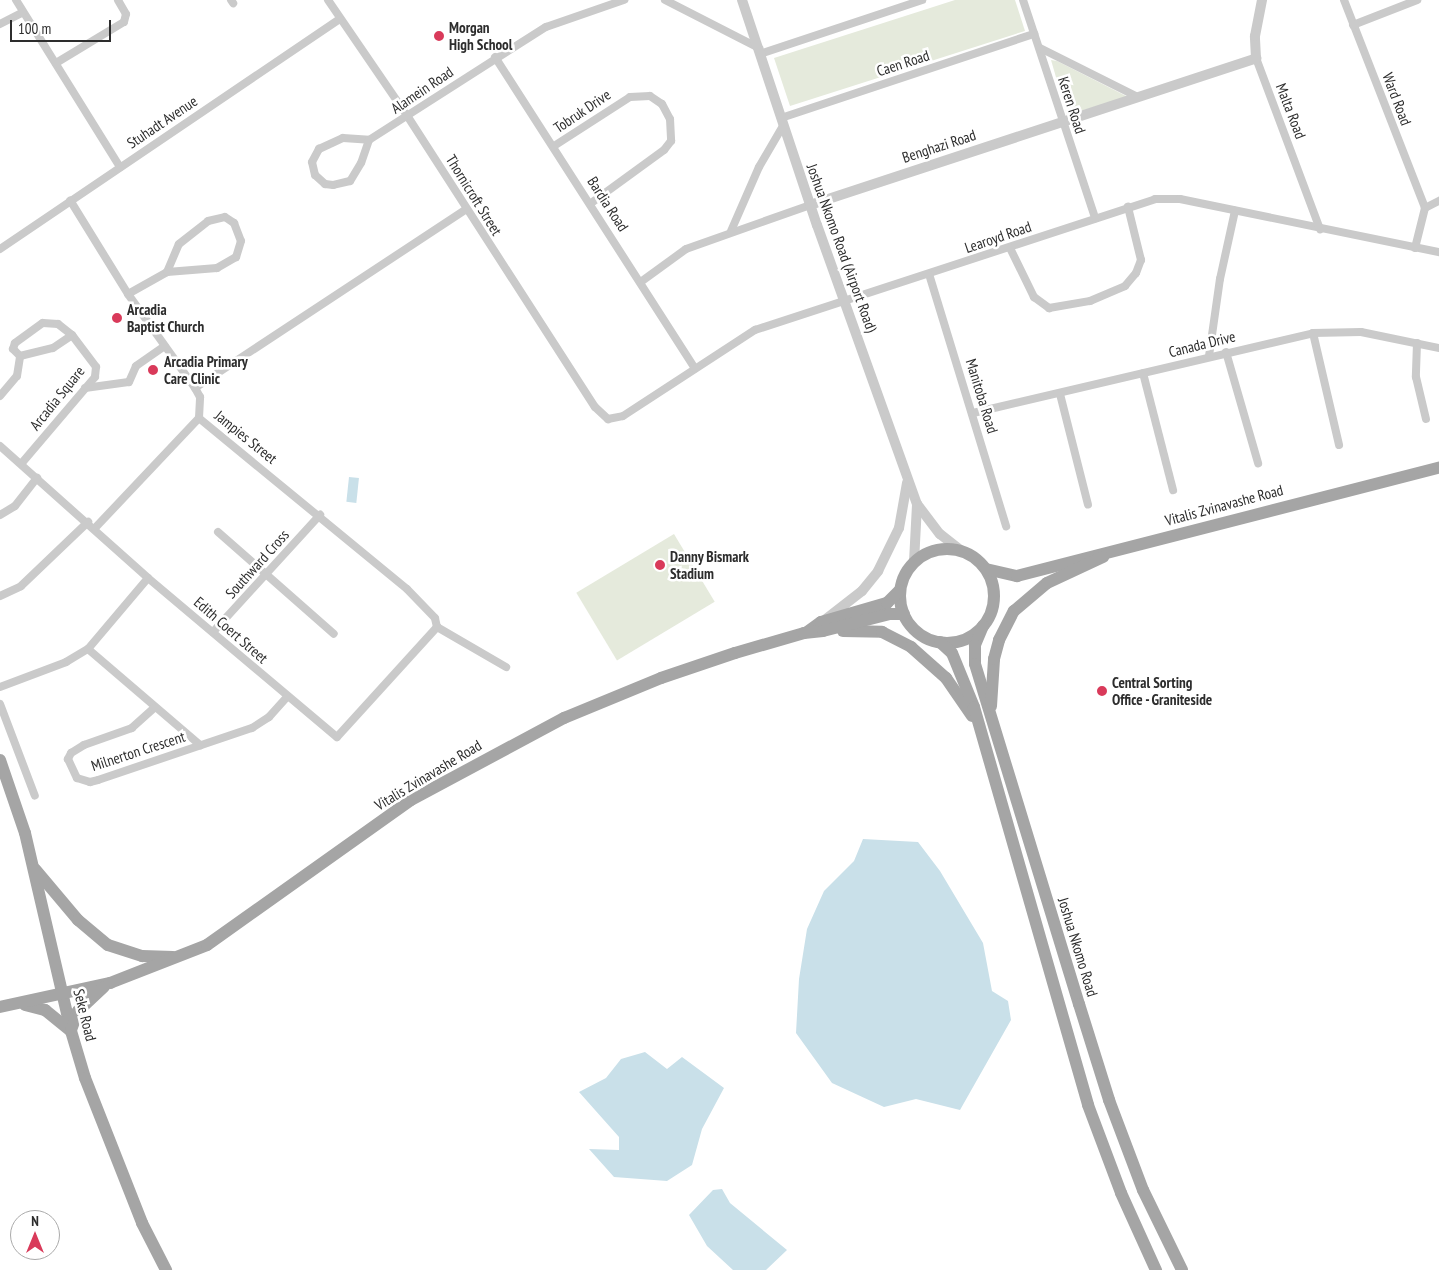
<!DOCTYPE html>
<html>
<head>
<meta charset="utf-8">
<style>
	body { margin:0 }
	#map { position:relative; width:1439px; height:1270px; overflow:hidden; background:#fff; font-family:"PT Sans Narrow",sans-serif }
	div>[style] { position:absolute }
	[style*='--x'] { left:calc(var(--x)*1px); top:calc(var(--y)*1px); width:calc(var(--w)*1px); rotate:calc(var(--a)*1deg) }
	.green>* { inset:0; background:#e5eadc; transform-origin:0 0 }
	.water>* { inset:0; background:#c9e0e9; transform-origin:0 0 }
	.minor>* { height:8px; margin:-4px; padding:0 4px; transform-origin:4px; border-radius:4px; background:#cacaca }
	.tertiary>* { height:10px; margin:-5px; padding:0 5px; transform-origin:5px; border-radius:5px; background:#cacaca }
	.primary>* { height:12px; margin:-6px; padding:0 6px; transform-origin:6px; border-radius:6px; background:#a5a5a5 }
	.primary>.ring { margin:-6px; padding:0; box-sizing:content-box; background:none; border:12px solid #a5a5a5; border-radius:50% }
	.dots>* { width:14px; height:14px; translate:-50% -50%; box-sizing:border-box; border:2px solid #fff; border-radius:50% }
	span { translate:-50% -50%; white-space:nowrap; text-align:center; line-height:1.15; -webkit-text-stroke:5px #fff; paint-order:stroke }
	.poi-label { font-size:15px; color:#2d2d2d; font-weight:700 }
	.left { translate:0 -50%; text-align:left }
	.street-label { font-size:15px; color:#2d2d2d }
	.north { position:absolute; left:10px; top:1210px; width:50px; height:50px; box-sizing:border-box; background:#fff; border:1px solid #ababab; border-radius:50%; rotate:0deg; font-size:14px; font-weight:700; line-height:20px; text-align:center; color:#2d2d2d }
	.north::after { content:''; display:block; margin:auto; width:18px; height:22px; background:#d93a5a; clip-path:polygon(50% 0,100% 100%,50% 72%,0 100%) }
	.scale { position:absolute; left:10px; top:20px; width:101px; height:22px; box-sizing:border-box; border:2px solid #2d2d2d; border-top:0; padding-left:6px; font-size:15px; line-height:18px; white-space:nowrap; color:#2d2d2d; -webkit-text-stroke:4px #fff; paint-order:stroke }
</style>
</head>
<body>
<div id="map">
	<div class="green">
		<i style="clip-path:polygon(955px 0,1015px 0,1025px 31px,790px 106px,774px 58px)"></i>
		<i style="clip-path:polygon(1051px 60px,1057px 61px,1128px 97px,1067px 115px)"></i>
		<i style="left:674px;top:534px;width:79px;height:114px;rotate:59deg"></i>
	</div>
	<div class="water">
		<i style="left:349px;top:477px;width:10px;height:25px;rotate:6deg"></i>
		<i style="clip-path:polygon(863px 839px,918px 842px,940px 871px,983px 943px,992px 991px,1008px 1001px,1011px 1020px,960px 1110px,916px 1099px,884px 1107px,832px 1083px,796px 1033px,799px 979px,807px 929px,824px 891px,854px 861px)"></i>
		<i style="clip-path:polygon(645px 1052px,667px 1069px,682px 1057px,724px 1088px,702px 1129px,692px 1165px,667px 1181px,614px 1177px,589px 1149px,619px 1150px,619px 1137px,579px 1092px,606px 1078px,621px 1059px)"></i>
		<i style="clip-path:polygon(722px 1189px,730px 1203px,787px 1250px,766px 1270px,733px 1270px,707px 1246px,689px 1215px,713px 1190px)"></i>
	</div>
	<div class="minor">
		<i style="--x:16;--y:0;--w:197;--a:58.1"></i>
		<i style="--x:231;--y:0;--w:4;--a:56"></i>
		<i style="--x:328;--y:0;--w:142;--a:55.6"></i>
		<i style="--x:408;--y:117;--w:345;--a:57.2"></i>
		<i style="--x:595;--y:407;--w:18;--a:43"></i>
		<i style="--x:608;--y:419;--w:15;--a:-11"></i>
		<i style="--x:623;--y:416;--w:158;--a:-33.1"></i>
		<i style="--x:755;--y:330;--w:421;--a:-18.1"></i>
		<i style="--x:1155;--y:199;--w:25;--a:0"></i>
		<i style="--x:1180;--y:199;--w:264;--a:11.6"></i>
		<i style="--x:665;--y:0;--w:106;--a:27.1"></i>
		<i style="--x:1023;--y:0;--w:230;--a:71.7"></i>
		<i style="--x:1344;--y:0;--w:223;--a:68.7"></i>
		<i style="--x:0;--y:24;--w:25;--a:-27"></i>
		<i style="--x:1353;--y:25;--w:69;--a:-21.3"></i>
		<i style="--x:1040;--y:48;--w:110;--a:26.6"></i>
		<i style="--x:760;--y:54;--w:171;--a:-18.4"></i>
		<i style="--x:495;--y:57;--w:370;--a:57.3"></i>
		<i style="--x:1256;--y:58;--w:183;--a:69.5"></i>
		<i style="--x:56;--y:63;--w:79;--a:-31.1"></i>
		<i style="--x:124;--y:22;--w:8;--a:-76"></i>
		<i style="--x:126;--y:14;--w:16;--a:-120"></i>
		<i style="--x:781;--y:118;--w:267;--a:-18.4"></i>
		<i style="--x:369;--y:140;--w:24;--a:109"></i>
		<i style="--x:361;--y:163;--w:21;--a:121"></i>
		<i style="--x:350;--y:181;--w:17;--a:167"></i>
		<i style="--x:333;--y:185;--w:8;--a:-173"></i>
		<i style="--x:325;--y:184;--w:13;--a:-138"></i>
		<i style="--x:315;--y:175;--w:13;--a:-103"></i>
		<i style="--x:312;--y:162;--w:15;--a:-62"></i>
		<i style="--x:319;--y:149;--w:26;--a:-25"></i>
		<i style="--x:343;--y:138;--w:26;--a:4"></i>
		<i style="--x:369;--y:140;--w:210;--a:-32.6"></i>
		<i style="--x:546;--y:27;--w:83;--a:-19.1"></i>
		<i style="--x:554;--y:146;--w:90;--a:-32.8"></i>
		<i style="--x:630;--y:97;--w:20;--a:-3"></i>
		<i style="--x:650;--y:96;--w:14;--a:34"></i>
		<i style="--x:662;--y:104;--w:17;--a:62"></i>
		<i style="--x:670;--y:119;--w:22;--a:87"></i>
		<i style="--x:671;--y:141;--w:11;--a:128"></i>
		<i style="--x:664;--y:150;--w:90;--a:144"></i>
		<i style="--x:731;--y:231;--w:70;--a:-66.4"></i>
		<i style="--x:759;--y:167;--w:48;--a:-59.7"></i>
		<i style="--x:1010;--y:248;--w:55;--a:63.9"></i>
		<i style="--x:1034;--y:297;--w:19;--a:36"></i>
		<i style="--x:1049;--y:308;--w:42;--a:-9.7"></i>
		<i style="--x:1090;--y:301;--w:38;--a:-23"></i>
		<i style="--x:1125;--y:286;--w:17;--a:-50"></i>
		<i style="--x:1136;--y:273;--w:14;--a:-69"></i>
		<i style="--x:1141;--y:260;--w:55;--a:-103.8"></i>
		<i style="--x:1415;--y:248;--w:41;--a:-76"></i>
		<i style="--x:1425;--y:208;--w:16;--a:-27"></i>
		<i style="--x:0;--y:249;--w:410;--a:-34.1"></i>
		<i style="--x:929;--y:274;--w:264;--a:73"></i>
		<i style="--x:642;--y:281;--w:54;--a:-36"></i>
		<i style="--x:686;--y:249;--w:132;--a:-19.5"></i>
		<i style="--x:128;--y:294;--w:45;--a:-29.4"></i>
		<i style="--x:167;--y:272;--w:30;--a:-67"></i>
		<i style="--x:179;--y:244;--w:37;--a:-38"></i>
		<i style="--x:208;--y:221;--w:17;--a:-13"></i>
		<i style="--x:225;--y:217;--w:11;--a:34"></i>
		<i style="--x:234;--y:223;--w:19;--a:69"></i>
		<i style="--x:241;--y:241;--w:17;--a:107"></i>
		<i style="--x:236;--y:257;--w:22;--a:150"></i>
		<i style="--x:217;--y:268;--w:50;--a:175.4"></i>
		<i style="--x:1313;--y:333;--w:115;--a:76.9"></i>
		<i style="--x:1417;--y:343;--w:34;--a:92"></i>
		<i style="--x:1416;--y:377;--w:43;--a:76.6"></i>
		<i style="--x:1226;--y:352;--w:116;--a:73.9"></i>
		<i style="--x:20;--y:356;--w:10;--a:-135"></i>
		<i style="--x:13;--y:349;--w:6;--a:-72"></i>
		<i style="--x:15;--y:343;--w:34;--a:-36"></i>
		<i style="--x:43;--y:323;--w:15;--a:4"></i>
		<i style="--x:58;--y:324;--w:18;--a:38"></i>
		<i style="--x:1209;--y:356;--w:78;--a:-81.9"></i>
		<i style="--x:1220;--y:279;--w:70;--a:-77.6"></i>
		<i style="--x:1143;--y:373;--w:121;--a:75.6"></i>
		<i style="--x:85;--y:388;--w:44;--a:-7.8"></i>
		<i style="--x:129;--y:382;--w:17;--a:-66"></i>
		<i style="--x:136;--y:366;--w:35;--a:-35"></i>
		<i style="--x:195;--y:388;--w:325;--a:-33.4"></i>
		<i style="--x:1060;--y:394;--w:114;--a:75.8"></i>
		<i style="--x:0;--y:396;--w:26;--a:-50"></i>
		<i style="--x:17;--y:376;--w:20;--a:-81"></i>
		<i style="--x:20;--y:356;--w:34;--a:-14"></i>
		<i style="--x:53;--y:348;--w:23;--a:-34"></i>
		<i style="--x:72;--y:335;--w:40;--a:53"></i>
		<i style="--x:96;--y:367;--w:10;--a:96"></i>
		<i style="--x:95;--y:377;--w:114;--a:130.4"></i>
		<i style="--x:973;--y:413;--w:349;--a:-13.2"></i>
		<i style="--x:1313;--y:333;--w:48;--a:-1.2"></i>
		<i style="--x:1361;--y:332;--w:80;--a:11.6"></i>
		<i style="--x:0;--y:446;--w:198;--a:41.7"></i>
		<i style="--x:148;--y:578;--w:247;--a:40.1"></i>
		<i style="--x:337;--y:737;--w:149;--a:-47.7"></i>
		<i style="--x:437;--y:627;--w:9;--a:-103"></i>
		<i style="--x:435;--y:618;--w:40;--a:-134"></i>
		<i style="--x:407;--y:589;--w:269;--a:-140.6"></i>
		<i style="--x:199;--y:418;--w:21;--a:-87"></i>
		<i style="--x:200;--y:397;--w:10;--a:-119"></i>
		<i style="--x:195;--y:388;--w:115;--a:-125.5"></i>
		<i style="--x:128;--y:294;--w:110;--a:-121.7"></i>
		<i style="--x:0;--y:515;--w:17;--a:-31"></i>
		<i style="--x:15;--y:506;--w:36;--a:-52"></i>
		<i style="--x:95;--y:528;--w:151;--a:-46.6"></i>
		<i style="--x:218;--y:532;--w:154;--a:41.3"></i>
		<i style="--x:0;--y:596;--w:23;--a:-25"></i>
		<i style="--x:21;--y:586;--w:93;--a:-43.7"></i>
		<i style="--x:437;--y:627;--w:80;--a:30.1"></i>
		<i style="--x:213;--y:632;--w:159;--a:-47.6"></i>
		<i style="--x:88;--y:649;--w:148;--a:40.6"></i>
		<i style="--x:0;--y:687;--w:71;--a:-20.7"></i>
		<i style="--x:66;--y:662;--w:26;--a:-31"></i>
		<i style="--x:88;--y:649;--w:93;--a:-49.8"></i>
		<i style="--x:0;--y:704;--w:98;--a:69.2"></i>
		<i style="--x:154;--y:708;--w:30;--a:138"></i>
		<i style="--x:132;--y:728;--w:51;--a:160.5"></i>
		<i style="--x:84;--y:745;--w:15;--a:148"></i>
		<i style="--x:71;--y:753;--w:7;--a:117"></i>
		<i style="--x:68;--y:759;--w:21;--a:65"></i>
		<i style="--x:77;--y:778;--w:14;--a:17"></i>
		<i style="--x:90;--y:782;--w:8;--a:-14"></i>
		<i style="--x:98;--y:780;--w:163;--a:-18.7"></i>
		<i style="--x:252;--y:728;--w:20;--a:-33"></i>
		<i style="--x:269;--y:717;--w:27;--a:-48"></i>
	</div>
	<div class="tertiary">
		<i style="--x:742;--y:0;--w:237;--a:71.6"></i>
		<i style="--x:817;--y:225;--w:296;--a:70.3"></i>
		<i style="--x:917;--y:504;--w:38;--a:53"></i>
		<i style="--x:940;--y:534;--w:29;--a:38"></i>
		<i style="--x:810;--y:205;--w:470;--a:-18.2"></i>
		<i style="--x:1256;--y:58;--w:22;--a:-93"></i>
		<i style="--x:1255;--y:36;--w:37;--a:-79"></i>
		<i style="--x:914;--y:562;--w:58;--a:-87"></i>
		<i style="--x:826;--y:619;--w:46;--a:-37.9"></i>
		<i style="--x:862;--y:591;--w:26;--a:-51"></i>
		<i style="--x:878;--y:571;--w:48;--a:-64"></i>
		<i style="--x:899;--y:528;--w:46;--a:-79.9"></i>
	</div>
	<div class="primary">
		<i class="ring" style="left:900px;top:549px;width:82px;height:82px"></i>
		<i style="--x:986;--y:569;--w:32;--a:13"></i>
		<i style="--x:1017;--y:576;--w:436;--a:-14.4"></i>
		<i style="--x:983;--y:626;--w:21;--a:113"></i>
		<i style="--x:975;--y:645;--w:19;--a:90"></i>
		<i style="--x:975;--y:664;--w:356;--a:73"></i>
		<i style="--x:1079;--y:1004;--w:101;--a:72.6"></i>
		<i style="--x:1109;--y:1100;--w:96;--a:69.3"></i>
		<i style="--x:1143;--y:1190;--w:89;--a:64"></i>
		<i style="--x:843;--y:631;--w:39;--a:1"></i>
		<i style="--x:882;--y:632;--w:33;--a:27"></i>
		<i style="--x:911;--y:647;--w:47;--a:41.5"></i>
		<i style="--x:946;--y:678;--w:46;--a:55.6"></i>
		<i style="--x:807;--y:632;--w:17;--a:-36"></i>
		<i style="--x:821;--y:622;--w:69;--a:-16.1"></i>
		<i style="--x:887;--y:603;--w:18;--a:-45"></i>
		<i style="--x:940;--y:642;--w:16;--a:43"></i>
		<i style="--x:952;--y:653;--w:58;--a:67.8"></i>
		<i style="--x:974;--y:707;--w:414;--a:74"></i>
		<i style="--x:1088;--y:1105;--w:94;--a:69.4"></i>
		<i style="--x:1121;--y:1193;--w:85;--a:65.6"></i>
		<i style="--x:991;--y:706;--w:47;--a:-86.3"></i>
		<i style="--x:994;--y:659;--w:20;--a:-75"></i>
		<i style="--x:999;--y:640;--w:33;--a:-63"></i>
		<i style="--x:1014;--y:611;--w:43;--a:-40.3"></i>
		<i style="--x:1047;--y:583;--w:62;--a:-24.9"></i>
		<i style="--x:0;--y:760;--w:77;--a:71.1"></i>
		<i style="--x:25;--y:833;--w:203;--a:76.9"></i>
		<i style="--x:71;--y:1031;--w:49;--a:73.4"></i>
		<i style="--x:85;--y:1078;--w:156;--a:68.5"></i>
		<i style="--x:142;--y:1223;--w:53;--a:62.9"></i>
		<i style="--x:35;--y:869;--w:67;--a:49.9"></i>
		<i style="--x:78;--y:920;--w:39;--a:40"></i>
		<i style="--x:108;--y:945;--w:36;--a:18"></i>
		<i style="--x:142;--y:956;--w:31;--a:2"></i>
		<i style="--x:25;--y:1005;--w:21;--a:14"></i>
		<i style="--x:45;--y:1010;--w:33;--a:39"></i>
		<i style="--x:0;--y:1007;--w:113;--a:-12.3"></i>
		<i style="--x:110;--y:983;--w:104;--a:-21.4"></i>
		<i style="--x:207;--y:945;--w:250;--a:-35.4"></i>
		<i style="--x:411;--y:800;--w:174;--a:-28.2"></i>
		<i style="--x:564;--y:718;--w:105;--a:-22.4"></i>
		<i style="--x:661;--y:678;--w:78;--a:-18.7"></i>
		<i style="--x:735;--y:653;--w:72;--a:-16.2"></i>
		<i style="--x:804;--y:633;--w:19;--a:-6"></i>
		<i style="--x:823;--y:631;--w:68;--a:-14.4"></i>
		<i style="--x:889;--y:614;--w:15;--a:0"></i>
		<i style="--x:71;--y:1030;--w:20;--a:-70"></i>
		<i style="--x:78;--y:1011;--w:35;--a:-43"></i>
	</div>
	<div class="dots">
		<i style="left:439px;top:36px;background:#d93a5a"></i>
		<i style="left:117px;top:318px;background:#d93a5a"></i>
		<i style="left:153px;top:370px;background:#d93a5a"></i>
		<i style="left:660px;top:565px;background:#d93a5a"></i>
		<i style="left:1102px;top:691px;background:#d93a5a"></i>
	</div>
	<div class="poi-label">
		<span class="left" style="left:449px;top:36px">Morgan<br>High School</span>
		<span class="left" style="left:127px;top:318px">Arcadia<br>Baptist Church</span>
		<span class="left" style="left:164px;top:370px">Arcadia Primary<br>Care Clinic</span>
		<span class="left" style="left:670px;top:565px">Danny Bismark<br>Stadium</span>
		<span class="left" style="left:1112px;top:691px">Central Sorting<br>Office - Graniteside</span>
	</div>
	<div class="street-label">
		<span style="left:903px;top:63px;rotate:-18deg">Caen Road</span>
		<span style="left:422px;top:90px;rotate:-34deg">Alamein Road</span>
		<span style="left:1397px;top:99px;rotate:69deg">Ward Road</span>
		<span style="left:1072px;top:105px;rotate:72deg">Keren Road</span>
		<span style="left:582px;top:111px;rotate:-34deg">Tobruk Drive</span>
		<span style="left:1291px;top:111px;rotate:69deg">Malta Road</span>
		<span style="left:162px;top:122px;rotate:-34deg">Stuhadt Avenue</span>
		<span style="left:939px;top:146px;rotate:-18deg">Benghazi Road</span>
		<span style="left:474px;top:195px;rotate:58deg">Thornicroft Street</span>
		<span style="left:608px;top:204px;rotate:57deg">Bardia Road</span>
		<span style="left:998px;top:237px;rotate:-19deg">Learoyd Road</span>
		<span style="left:842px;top:248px;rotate:70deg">Joshua Nkomo Road (Airport Road)</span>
		<span style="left:1202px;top:344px;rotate:-14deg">Canada Drive</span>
		<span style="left:982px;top:396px;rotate:73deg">Manitoba Road</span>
		<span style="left:57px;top:398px;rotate:-51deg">Arcadia Square</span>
		<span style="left:246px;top:437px;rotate:39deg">Jampies Street</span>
		<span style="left:1224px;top:505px;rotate:-15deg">Vitalis Zvinavashe Road</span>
		<span style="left:257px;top:564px;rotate:-48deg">Southward Cross</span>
		<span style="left:231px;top:630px;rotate:41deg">Edith Coert Street</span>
		<span style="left:138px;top:751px;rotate:-18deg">Milnerton Crescent</span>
		<span style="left:428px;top:775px;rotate:-31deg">Vitalis Zvinavashe Road</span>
		<span style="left:1078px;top:947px;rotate:73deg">Joshua Nkomo Road</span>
		<span style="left:85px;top:1015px;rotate:76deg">Seke Road</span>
	</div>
	<div class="north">N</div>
	<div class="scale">100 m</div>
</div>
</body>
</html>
